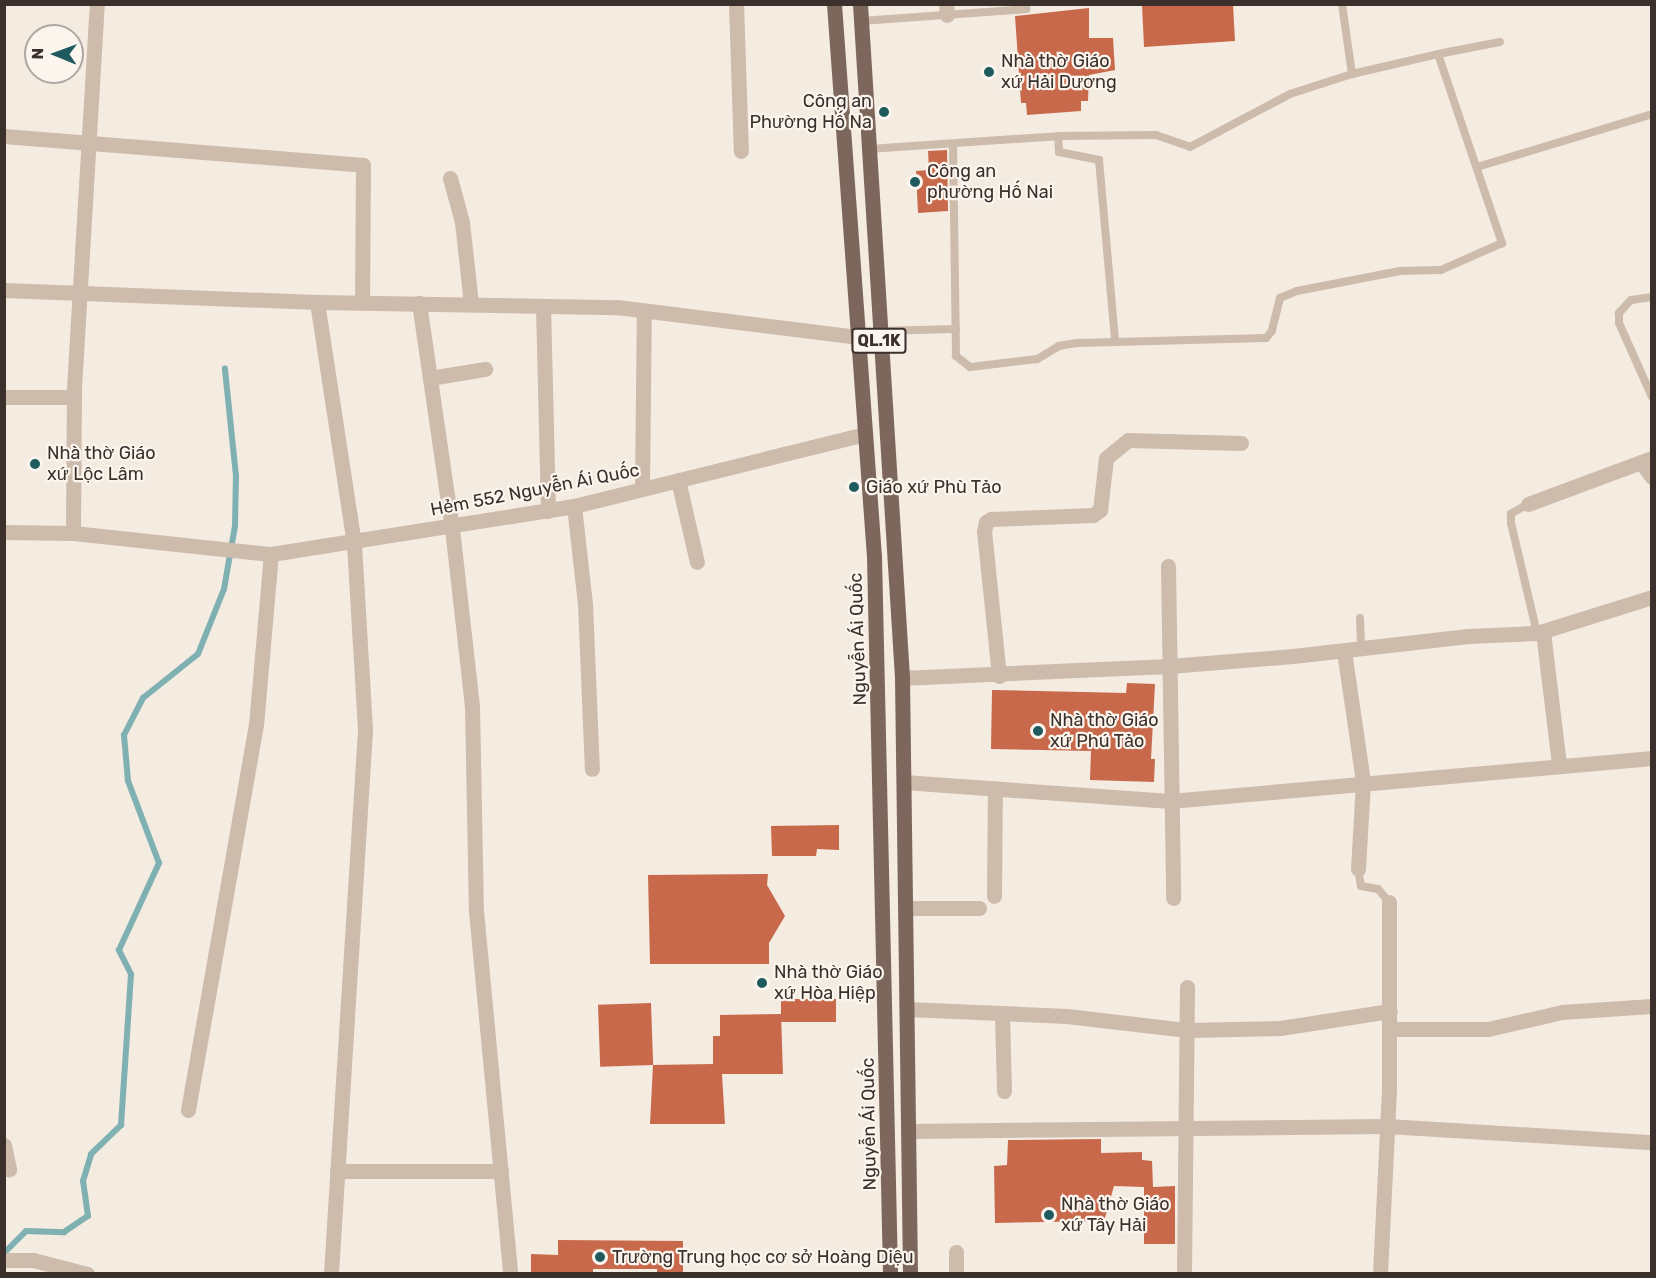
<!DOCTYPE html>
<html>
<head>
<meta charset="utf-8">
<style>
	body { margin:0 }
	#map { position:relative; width:1656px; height:1278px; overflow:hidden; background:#f4ebe1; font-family:Rubik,sans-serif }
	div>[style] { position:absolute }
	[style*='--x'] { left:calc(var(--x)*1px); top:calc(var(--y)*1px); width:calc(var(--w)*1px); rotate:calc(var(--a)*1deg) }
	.stream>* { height:6px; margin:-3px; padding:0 3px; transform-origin:3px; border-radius:3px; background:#7fb0b2 }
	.building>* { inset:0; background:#c8694b; transform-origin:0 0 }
	.service>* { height:8px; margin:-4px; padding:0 4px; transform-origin:4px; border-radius:4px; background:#cdbbac }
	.minor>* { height:15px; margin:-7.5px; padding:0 7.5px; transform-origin:7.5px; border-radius:7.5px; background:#cdbbac }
	.primary>* { height:15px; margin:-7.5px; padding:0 7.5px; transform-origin:7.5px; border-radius:7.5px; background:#7d675c }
	.dots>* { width:16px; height:16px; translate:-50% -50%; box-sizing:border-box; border:3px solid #fbf5ee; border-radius:50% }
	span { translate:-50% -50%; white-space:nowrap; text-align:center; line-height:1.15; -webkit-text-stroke:4.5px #fbf5ee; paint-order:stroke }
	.shield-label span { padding:2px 4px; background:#fbf5ee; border:2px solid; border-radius:4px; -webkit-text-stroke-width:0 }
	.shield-label { font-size:16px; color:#3b302b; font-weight:700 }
	.poi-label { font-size:18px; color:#3b302b }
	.left { translate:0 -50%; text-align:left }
	.right { translate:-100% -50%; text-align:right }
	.street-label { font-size:18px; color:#3b302b }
	.frame { position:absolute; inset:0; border:6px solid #3b302b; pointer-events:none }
	.north { position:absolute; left:24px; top:24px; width:60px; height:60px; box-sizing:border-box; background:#fbf5ee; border:2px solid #aea6a0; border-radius:50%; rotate:271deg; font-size:16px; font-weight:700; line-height:24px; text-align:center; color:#3b302b }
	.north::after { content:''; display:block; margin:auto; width:21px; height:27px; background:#1f5a5e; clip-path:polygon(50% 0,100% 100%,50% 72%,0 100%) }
</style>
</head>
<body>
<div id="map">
	<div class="stream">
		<i style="--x:4;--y:1253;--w:31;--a:-45"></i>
		<i style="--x:26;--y:1231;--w:38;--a:2"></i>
		<i style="--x:64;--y:1232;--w:29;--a:-34"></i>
		<i style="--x:88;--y:1216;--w:35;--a:-98"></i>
		<i style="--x:83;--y:1181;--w:28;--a:-73"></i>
		<i style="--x:91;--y:1154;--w:42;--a:-44"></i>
		<i style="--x:121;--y:1125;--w:151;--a:-86.2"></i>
		<i style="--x:131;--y:974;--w:27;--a:-117"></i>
		<i style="--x:119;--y:950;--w:96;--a:-65.3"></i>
		<i style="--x:159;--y:863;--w:88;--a:-110.7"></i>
		<i style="--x:128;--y:781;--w:46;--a:-95"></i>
		<i style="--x:124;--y:735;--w:42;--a:-62.8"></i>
		<i style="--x:143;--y:698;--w:70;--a:-38.7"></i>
		<i style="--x:198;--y:654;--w:70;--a:-68.2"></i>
		<i style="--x:224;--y:589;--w:64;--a:-80.1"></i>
		<i style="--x:235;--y:526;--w:50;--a:-88.9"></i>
		<i style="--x:236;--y:476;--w:108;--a:-95.9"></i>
	</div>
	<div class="building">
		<i style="clip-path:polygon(1142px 4px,1233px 4px,1235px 41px,1144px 47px)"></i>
		<i style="clip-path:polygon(1089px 8px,1089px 38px,1113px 38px,1115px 70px,1089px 75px,1088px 101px,1081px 101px,1081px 111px,1027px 115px,1026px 103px,1021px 103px,1015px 16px)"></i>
		<i style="clip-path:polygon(947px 150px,948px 211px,918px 213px,916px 171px,929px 170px,928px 151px)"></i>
		<i style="clip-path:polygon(1127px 683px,1155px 684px,1151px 759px,1155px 759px,1154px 782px,1090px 780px,1091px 751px,991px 749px,992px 690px,1126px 693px)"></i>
		<i style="clip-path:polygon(839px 825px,839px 850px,817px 849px,816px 856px,772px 856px,771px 826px)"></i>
		<i style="clip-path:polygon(768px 874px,767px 885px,785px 916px,769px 943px,769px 964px,650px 964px,648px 875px)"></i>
		<i style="left:781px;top:999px;width:55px;height:23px"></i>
		<i style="left:651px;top:1003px;width:62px;height:53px;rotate:88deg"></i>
		<i style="clip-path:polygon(781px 1014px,783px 1074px,722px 1074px,725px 1124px,650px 1124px,653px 1065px,713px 1064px,713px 1036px,720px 1036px,720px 1015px)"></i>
		<i style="clip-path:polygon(1101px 1139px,1101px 1153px,1142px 1152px,1142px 1160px,1152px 1161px,1153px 1187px,1175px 1186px,1175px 1244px,1144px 1244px,1144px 1187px,1114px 1186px,1104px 1221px,995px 1223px,994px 1166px,1007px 1165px,1008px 1140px)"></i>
		<i style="clip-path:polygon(558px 1240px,683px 1241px,683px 1274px,657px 1274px,657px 1269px,593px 1269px,593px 1274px,531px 1274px,531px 1254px,558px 1255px)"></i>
	</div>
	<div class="service">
		<i style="--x:1342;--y:4;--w:71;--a:81.9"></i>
		<i style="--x:861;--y:21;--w:166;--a:-4.1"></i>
		<i style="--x:1438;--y:54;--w:63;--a:-11"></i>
		<i style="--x:1058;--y:136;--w:16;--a:86"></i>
		<i style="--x:1059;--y:152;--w:41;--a:11.3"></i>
		<i style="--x:1099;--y:160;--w:181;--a:84.9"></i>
		<i style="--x:869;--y:149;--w:189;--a:-3.9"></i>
		<i style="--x:1058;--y:136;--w:98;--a:-0.6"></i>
		<i style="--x:1156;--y:135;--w:36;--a:19"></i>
		<i style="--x:1190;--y:147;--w:113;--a:-27.9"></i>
		<i style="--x:1290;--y:94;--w:65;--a:-17.9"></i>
		<i style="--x:1352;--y:74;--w:88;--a:-13.1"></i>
		<i style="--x:1438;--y:54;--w:200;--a:71.3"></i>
		<i style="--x:1502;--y:243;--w:67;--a:156.1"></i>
		<i style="--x:1441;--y:270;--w:41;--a:178.6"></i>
		<i style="--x:1400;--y:271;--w:105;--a:169"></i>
		<i style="--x:1297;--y:291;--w:18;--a:158"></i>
		<i style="--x:1280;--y:298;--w:34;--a:104"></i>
		<i style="--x:1272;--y:331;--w:9;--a:131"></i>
		<i style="--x:1266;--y:338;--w:189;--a:178.5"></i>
		<i style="--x:1077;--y:343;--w:18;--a:171"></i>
		<i style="--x:1059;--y:346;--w:26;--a:149"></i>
		<i style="--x:1037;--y:359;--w:67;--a:173.2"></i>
		<i style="--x:970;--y:367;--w:18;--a:-142"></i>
		<i style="--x:956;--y:356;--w:211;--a:-90.8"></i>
		<i style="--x:1477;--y:167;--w:183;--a:-16.8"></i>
		<i style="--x:1652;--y:297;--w:21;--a:172"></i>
		<i style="--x:1631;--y:300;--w:18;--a:133"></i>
		<i style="--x:1619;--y:313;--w:10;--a:90"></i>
		<i style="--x:1619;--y:323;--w:81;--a:66"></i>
		<i style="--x:880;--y:331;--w:76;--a:-1.5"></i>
		<i style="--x:1528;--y:504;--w:20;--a:150"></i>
		<i style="--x:1511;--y:514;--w:9;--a:90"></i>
		<i style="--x:1511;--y:523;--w:113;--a:76.7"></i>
		<i style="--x:1360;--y:618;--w:30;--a:88"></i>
		<i style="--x:1358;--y:869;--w:17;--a:80"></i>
		<i style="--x:1361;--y:886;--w:17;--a:10"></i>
		<i style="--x:1378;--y:889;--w:17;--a:50"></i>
	</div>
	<div class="minor">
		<i style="--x:736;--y:4;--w:147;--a:88.1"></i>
		<i style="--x:946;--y:4;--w:11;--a:85"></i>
		<i style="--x:4;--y:136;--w:360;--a:4.6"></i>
		<i style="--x:363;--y:165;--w:138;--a:90.4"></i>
		<i style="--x:450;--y:178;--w:46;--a:74.7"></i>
		<i style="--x:462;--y:222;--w:82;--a:83.7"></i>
		<i style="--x:4;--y:290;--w:313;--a:2.2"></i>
		<i style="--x:317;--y:302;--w:300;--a:1"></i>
		<i style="--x:617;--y:307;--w:244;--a:7.1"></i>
		<i style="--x:317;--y:302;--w:245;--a:81.3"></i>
		<i style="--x:354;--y:544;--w:186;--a:86.6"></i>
		<i style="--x:365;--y:730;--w:545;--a:93.58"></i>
		<i style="--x:419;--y:303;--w:227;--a:81.7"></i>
		<i style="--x:452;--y:528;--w:179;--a:83.6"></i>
		<i style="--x:472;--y:706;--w:205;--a:88.9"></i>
		<i style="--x:476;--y:911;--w:365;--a:84.6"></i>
		<i style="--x:543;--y:306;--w:205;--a:88.6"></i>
		<i style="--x:430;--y:378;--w:56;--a:-9.3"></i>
		<i style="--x:4;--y:397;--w:70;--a:0"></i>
		<i style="--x:1641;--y:462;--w:19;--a:54"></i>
		<i style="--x:678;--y:480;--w:84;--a:77"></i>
		<i style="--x:642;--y:489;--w:178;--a:-89.4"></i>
		<i style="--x:1528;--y:504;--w:132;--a:-20.4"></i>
		<i style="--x:574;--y:506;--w:99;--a:83.6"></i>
		<i style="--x:585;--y:604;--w:165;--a:87.6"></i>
		<i style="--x:4;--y:532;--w:69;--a:0.8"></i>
		<i style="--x:73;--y:533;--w:199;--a:6.1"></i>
		<i style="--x:271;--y:554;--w:307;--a:-9"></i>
		<i style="--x:574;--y:506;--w:300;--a:-13.9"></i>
		<i style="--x:73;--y:533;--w:145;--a:-89.6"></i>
		<i style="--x:74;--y:388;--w:385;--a:-86.6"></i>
		<i style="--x:1168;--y:566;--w:332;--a:89.1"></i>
		<i style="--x:1543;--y:632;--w:133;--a:83.1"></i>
		<i style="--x:1344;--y:651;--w:132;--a:81.7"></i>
		<i style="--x:1363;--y:782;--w:87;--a:93.3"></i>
		<i style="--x:999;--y:676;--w:145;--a:-95.9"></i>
		<i style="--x:984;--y:532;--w:10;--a:-79"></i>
		<i style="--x:986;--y:522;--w:6;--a:-31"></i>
		<i style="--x:991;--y:519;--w:102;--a:-2.2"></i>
		<i style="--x:1093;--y:515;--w:9;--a:-36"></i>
		<i style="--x:1100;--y:510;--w:52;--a:-83.4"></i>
		<i style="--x:1106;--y:458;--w:28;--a:-39"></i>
		<i style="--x:1128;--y:440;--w:113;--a:1.5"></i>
		<i style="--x:902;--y:678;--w:267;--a:-2.6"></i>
		<i style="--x:1169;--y:666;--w:124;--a:-4.6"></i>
		<i style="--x:1293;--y:656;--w:176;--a:-6.5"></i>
		<i style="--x:1468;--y:636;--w:69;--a:-2.5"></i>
		<i style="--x:1537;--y:633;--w:121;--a:-17.4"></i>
		<i style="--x:904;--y:782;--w:267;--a:4.1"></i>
		<i style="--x:1170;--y:801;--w:484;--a:-5.1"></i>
		<i style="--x:994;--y:896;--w:107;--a:-89.5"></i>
		<i style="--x:907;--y:908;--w:72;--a:0"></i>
		<i style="--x:907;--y:1009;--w:160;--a:2.5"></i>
		<i style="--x:1067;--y:1016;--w:121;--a:6.7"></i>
		<i style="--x:1187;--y:1030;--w:93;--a:-1.2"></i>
		<i style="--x:1280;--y:1028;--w:111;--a:-8.8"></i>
		<i style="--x:1002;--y:1014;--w:77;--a:88.5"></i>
		<i style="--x:1390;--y:1029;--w:98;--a:0"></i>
		<i style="--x:1488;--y:1029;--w:76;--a:-12.9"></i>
		<i style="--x:1562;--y:1012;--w:90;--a:-3.8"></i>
		<i style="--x:188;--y:1110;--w:391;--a:-80"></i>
		<i style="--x:256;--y:725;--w:172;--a:-85"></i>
		<i style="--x:908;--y:1131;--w:479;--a:-0.6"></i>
		<i style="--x:1387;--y:1126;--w:265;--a:3.5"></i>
		<i style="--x:4;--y:1145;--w:25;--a:78"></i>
		<i style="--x:337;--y:1171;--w:164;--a:0"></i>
		<i style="--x:956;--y:1252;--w:22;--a:90"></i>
		<i style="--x:4;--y:1260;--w:29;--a:0"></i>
		<i style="--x:33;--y:1260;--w:56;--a:14.5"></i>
		<i style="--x:1184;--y:1274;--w:287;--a:-89.4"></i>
		<i style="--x:1380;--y:1274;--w:184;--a:-87.2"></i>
		<i style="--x:1389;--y:1090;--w:188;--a:-90"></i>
	</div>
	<div class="primary">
		<i style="--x:834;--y:4;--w:553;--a:85.86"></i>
		<i style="--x:874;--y:556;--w:718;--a:88.72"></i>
		<i style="--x:860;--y:4;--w:675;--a:86.43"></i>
		<i style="--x:902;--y:678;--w:596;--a:89.23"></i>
	</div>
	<div class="dots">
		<i style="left:989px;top:72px;background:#1f5a5e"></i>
		<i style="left:884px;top:112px;background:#1f5a5e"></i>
		<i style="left:915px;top:182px;background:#1f5a5e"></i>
		<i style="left:35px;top:464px;background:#1f5a5e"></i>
		<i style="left:854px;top:487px;background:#1f5a5e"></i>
		<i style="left:1038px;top:731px;background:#1f5a5e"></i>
		<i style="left:762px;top:983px;background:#1f5a5e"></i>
		<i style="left:1049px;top:1215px;background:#1f5a5e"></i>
		<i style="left:600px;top:1257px;background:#1f5a5e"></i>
	</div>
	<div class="shield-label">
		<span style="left:879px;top:341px">QL.1K</span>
	</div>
	<div class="poi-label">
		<span class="left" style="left:1001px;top:72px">Nhà thờ Giáo<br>xứ Hải Dương</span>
		<span class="right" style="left:872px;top:112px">Công an<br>Phường Hố Na</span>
		<span class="left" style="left:927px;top:182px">Công an<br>phường Hố Nai</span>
		<span class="left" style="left:47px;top:464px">Nhà thờ Giáo<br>xứ Lộc Lâm</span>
		<span class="left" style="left:866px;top:487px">Giáo xứ Phù Tảo</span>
		<span class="left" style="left:1050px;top:731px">Nhà thờ Giáo<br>xứ Phú Tảo</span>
		<span class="left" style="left:774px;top:983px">Nhà thờ Giáo<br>xứ Hòa Hiệp</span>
		<span class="left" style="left:1061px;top:1215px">Nhà thờ Giáo<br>xứ Tây Hải</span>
		<span class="left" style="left:612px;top:1257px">Trường Trung học cơ sở Hoàng Diệu</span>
	</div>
	<div class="street-label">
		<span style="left:535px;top:490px;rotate:-11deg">Hẻm 552 Nguyễn Ái Quốc</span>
		<span style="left:858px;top:639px;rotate:-92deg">Nguyễn Ái Quốc</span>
		<span style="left:869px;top:1124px;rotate:-91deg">Nguyễn Ái Quốc</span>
	</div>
	<div class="frame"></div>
	<div class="north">N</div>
</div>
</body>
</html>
